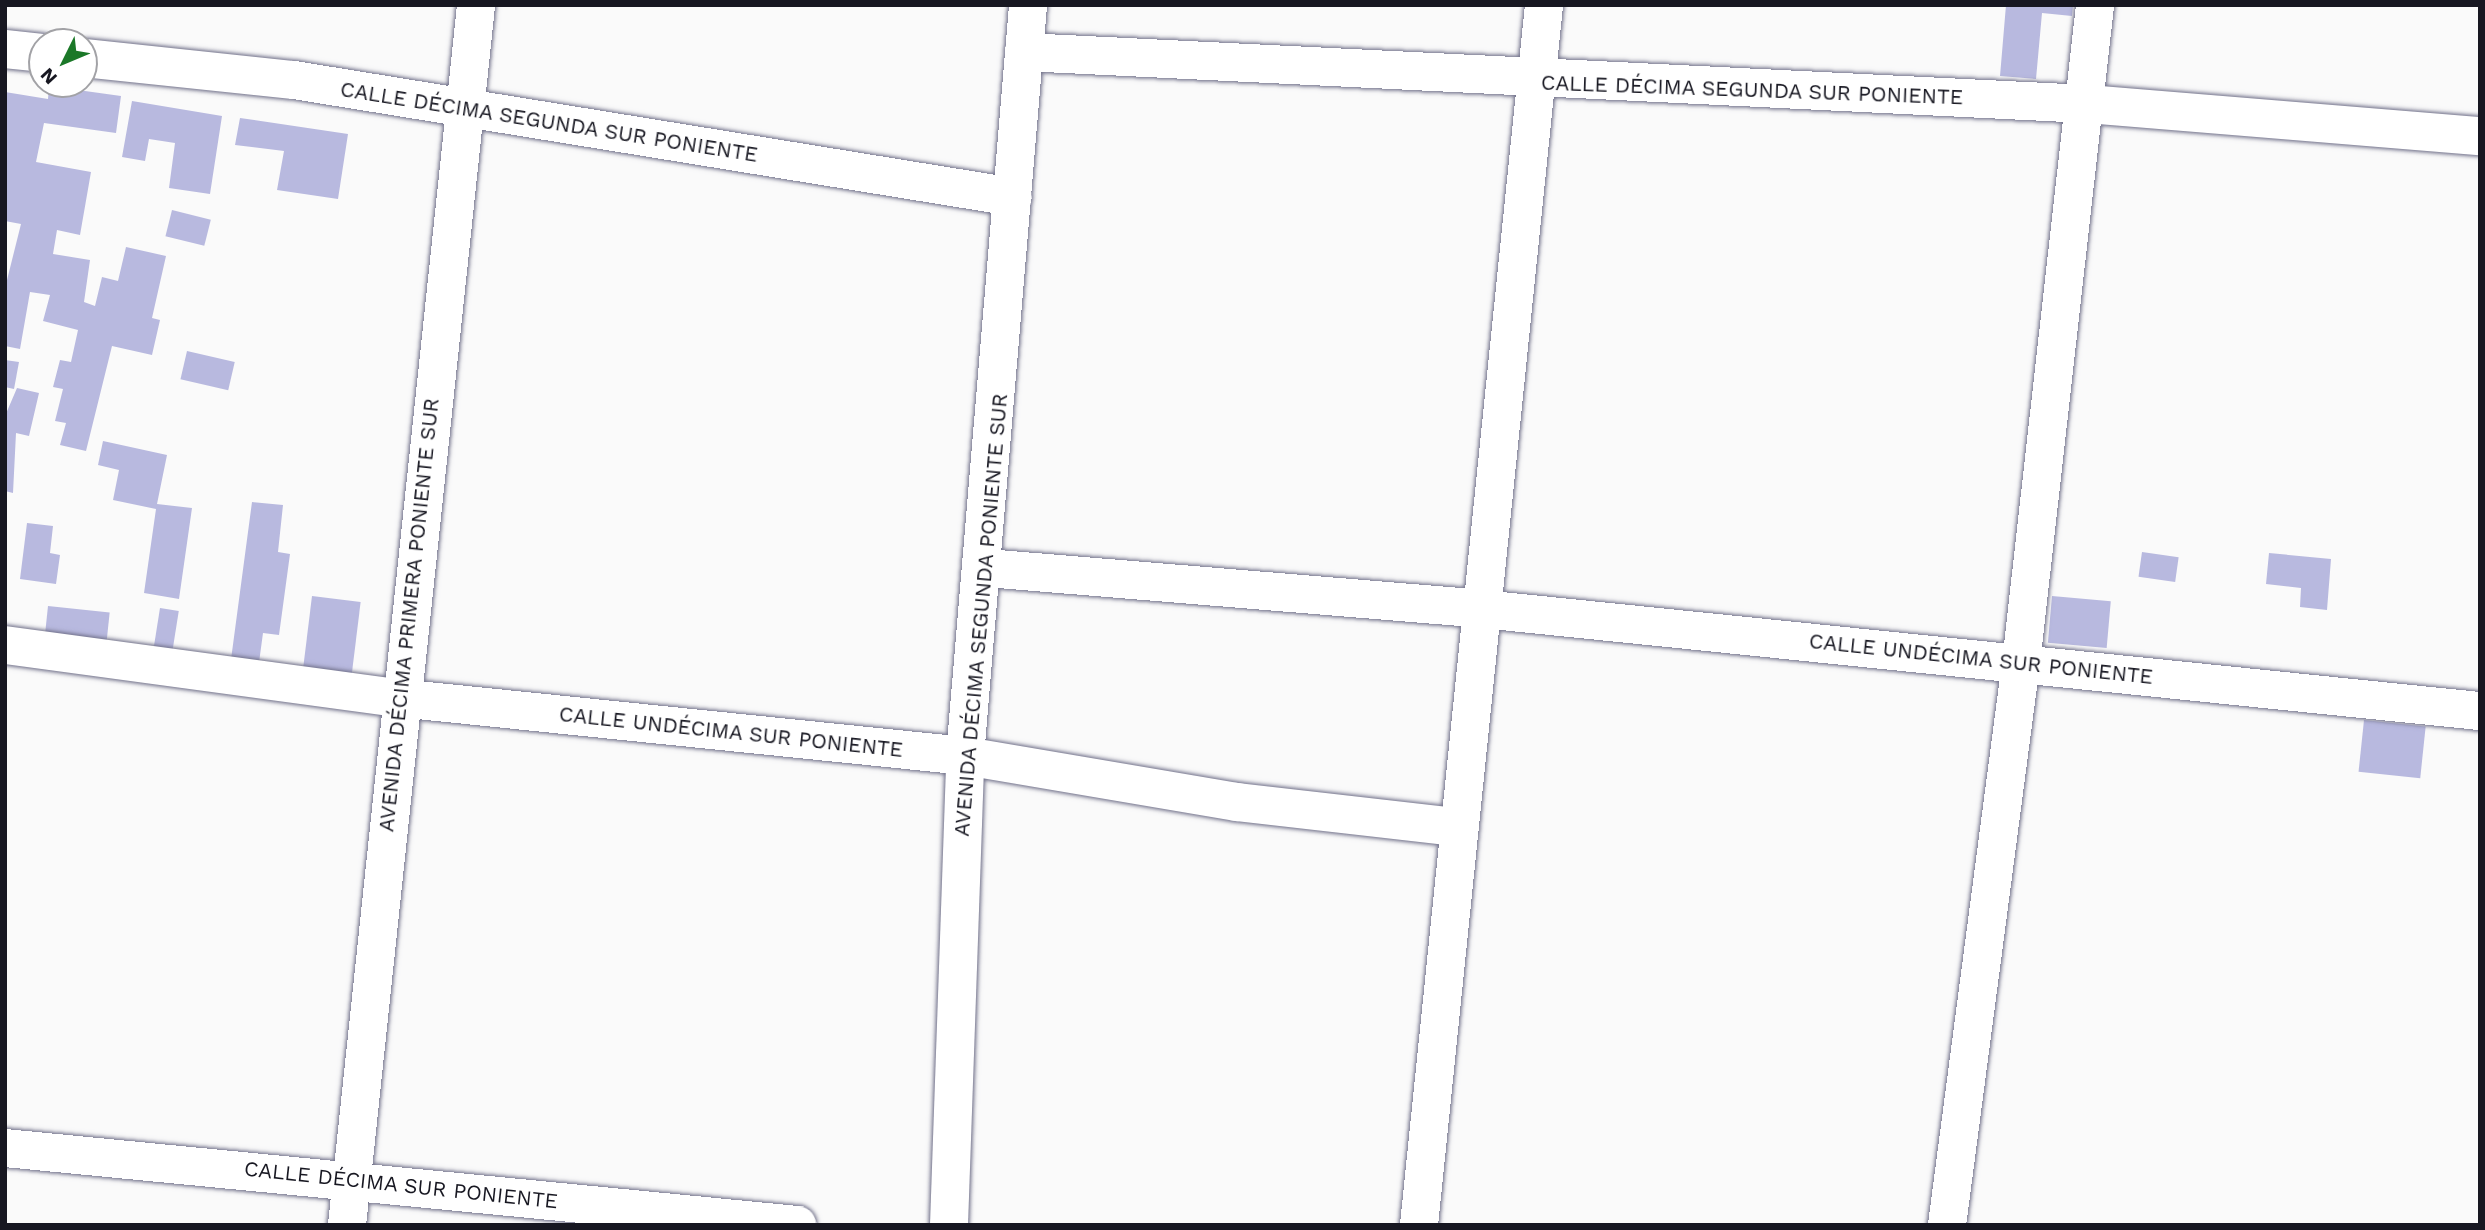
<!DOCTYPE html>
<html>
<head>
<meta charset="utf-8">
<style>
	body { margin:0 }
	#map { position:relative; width:2485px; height:1230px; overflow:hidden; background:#fafafa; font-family:"Work Sans",sans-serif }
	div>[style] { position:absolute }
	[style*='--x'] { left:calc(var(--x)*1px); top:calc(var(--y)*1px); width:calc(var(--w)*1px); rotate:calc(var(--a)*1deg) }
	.building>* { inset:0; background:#b8b9df; transform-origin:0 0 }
	.roads { filter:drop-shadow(0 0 2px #71718a) drop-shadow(0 0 2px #71718a) }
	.minor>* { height:38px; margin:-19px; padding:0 19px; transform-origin:19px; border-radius:19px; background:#fff }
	span { translate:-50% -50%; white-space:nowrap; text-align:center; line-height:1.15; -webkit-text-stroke:6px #fff; paint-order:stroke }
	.street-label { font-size:21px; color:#171721 }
	.frame { position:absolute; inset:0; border:7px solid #171721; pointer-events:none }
	.north { position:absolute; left:28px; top:28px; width:70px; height:70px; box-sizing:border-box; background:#fff; border:2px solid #a2a2a6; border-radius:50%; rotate:227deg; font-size:19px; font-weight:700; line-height:28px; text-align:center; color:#171721 }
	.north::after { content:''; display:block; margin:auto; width:24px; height:32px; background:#1b7828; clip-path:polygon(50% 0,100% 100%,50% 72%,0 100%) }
</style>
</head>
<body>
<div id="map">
	<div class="building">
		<i style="clip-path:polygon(2006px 5px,2073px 5px,2072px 16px,2042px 13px,2036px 79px,2000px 76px)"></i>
		<i style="clip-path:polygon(49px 86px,121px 96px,116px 133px,44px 123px,36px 162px,91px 172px,80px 235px,57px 230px,53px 254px,90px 260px,84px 302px,95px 306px,102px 277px,118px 281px,126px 247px,166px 256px,152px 318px,160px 320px,152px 355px,112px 346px,86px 451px,60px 445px,66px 423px,55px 421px,63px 389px,53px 387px,60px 360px,71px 362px,78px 330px,43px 321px,50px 295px,30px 292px,20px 349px,5px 346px,5px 288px,21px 224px,5px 221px,5px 92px,48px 99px)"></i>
		<i style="clip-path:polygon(132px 101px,222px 116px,210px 194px,169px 188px,175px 143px,149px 139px,145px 161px,122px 157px)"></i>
		<i style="clip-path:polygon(240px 118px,348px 134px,338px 199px,277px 190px,284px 151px,235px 145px)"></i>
		<i style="left:172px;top:210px;width:40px;height:27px;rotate:14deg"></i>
		<i style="left:187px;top:351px;width:49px;height:29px;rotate:13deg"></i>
		<i style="clip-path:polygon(5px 360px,19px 362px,14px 389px,5px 387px)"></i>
		<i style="clip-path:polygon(17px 388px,39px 393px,29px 436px,16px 433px,13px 493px,5px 491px,5px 416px)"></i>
		<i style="clip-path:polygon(103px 441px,167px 455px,157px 504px,192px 508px,179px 599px,144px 593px,156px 509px,113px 500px,119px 470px,98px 465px)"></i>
		<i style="clip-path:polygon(252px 502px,283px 505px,278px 552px,290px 554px,279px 635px,263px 633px,258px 670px,230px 667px)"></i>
		<i style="clip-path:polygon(27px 523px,53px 526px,50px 553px,60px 555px,56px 584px,20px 579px)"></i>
		<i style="left:2142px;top:552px;width:37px;height:25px;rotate:8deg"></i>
		<i style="clip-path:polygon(2269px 553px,2331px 559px,2327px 610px,2300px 607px,2301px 588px,2266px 584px)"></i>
		<i style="left:312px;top:596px;width:49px;height:78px;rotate:7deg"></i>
		<i style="left:2052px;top:596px;width:59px;height:47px;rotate:5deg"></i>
		<i style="left:48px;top:606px;width:62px;height:36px;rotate:6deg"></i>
		<i style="left:160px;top:608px;width:19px;height:44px;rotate:9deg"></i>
		<i style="left:2364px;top:720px;width:62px;height:52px;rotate:6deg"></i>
	</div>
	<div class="roads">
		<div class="minor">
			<i style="--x:5;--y:49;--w:37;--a:6"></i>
			<i style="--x:1024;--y:52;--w:1065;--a:2.8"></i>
			<i style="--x:2088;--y:104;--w:393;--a:4.7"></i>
			<i style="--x:84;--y:58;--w:211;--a:6"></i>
			<i style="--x:294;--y:80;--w:728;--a:9.24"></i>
			<i style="--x:986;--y:568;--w:498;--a:4.7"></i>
			<i style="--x:1482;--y:609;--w:1003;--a:5.84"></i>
			<i style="--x:5;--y:645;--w:397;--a:7.7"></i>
			<i style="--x:398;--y:698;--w:570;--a:5.84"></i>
			<i style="--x:965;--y:756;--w:276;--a:9.6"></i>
			<i style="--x:1237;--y:802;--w:220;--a:6.5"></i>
			<i style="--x:5;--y:1148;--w:796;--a:5.55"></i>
			<i style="--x:347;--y:1225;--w:1227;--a:-83.96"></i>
			<i style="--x:949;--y:1225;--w:469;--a:-88"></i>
			<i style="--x:965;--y:756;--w:754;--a:-85.2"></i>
			<i style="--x:1419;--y:1225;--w:1226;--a:-84.15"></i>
			<i style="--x:1947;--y:1225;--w:567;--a:-82.5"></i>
			<i style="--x:2021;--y:663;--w:662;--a:-83.58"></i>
		</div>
	</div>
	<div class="street-label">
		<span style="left:1752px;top:90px;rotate:2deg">CALLE DÉCIMA SEGUNDA SUR PONIENTE</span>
		<span style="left:549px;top:122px;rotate:9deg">CALLE DÉCIMA SEGUNDA SUR PONIENTE</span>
		<span style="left:409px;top:615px;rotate:-84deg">AVENIDA DÉCIMA PRIMERA PONIENTE SUR</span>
		<span style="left:981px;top:615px;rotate:-85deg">AVENIDA DÉCIMA SEGUNDA PONIENTE SUR</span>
		<span style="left:1981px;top:659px;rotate:6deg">CALLE UNDÉCIMA SUR PONIENTE</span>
		<span style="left:731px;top:732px;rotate:6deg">CALLE UNDÉCIMA SUR PONIENTE</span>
		<span style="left:401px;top:1185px;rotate:6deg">CALLE DÉCIMA SUR PONIENTE</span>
	</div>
	<div class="frame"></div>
	<div class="north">N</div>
</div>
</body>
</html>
